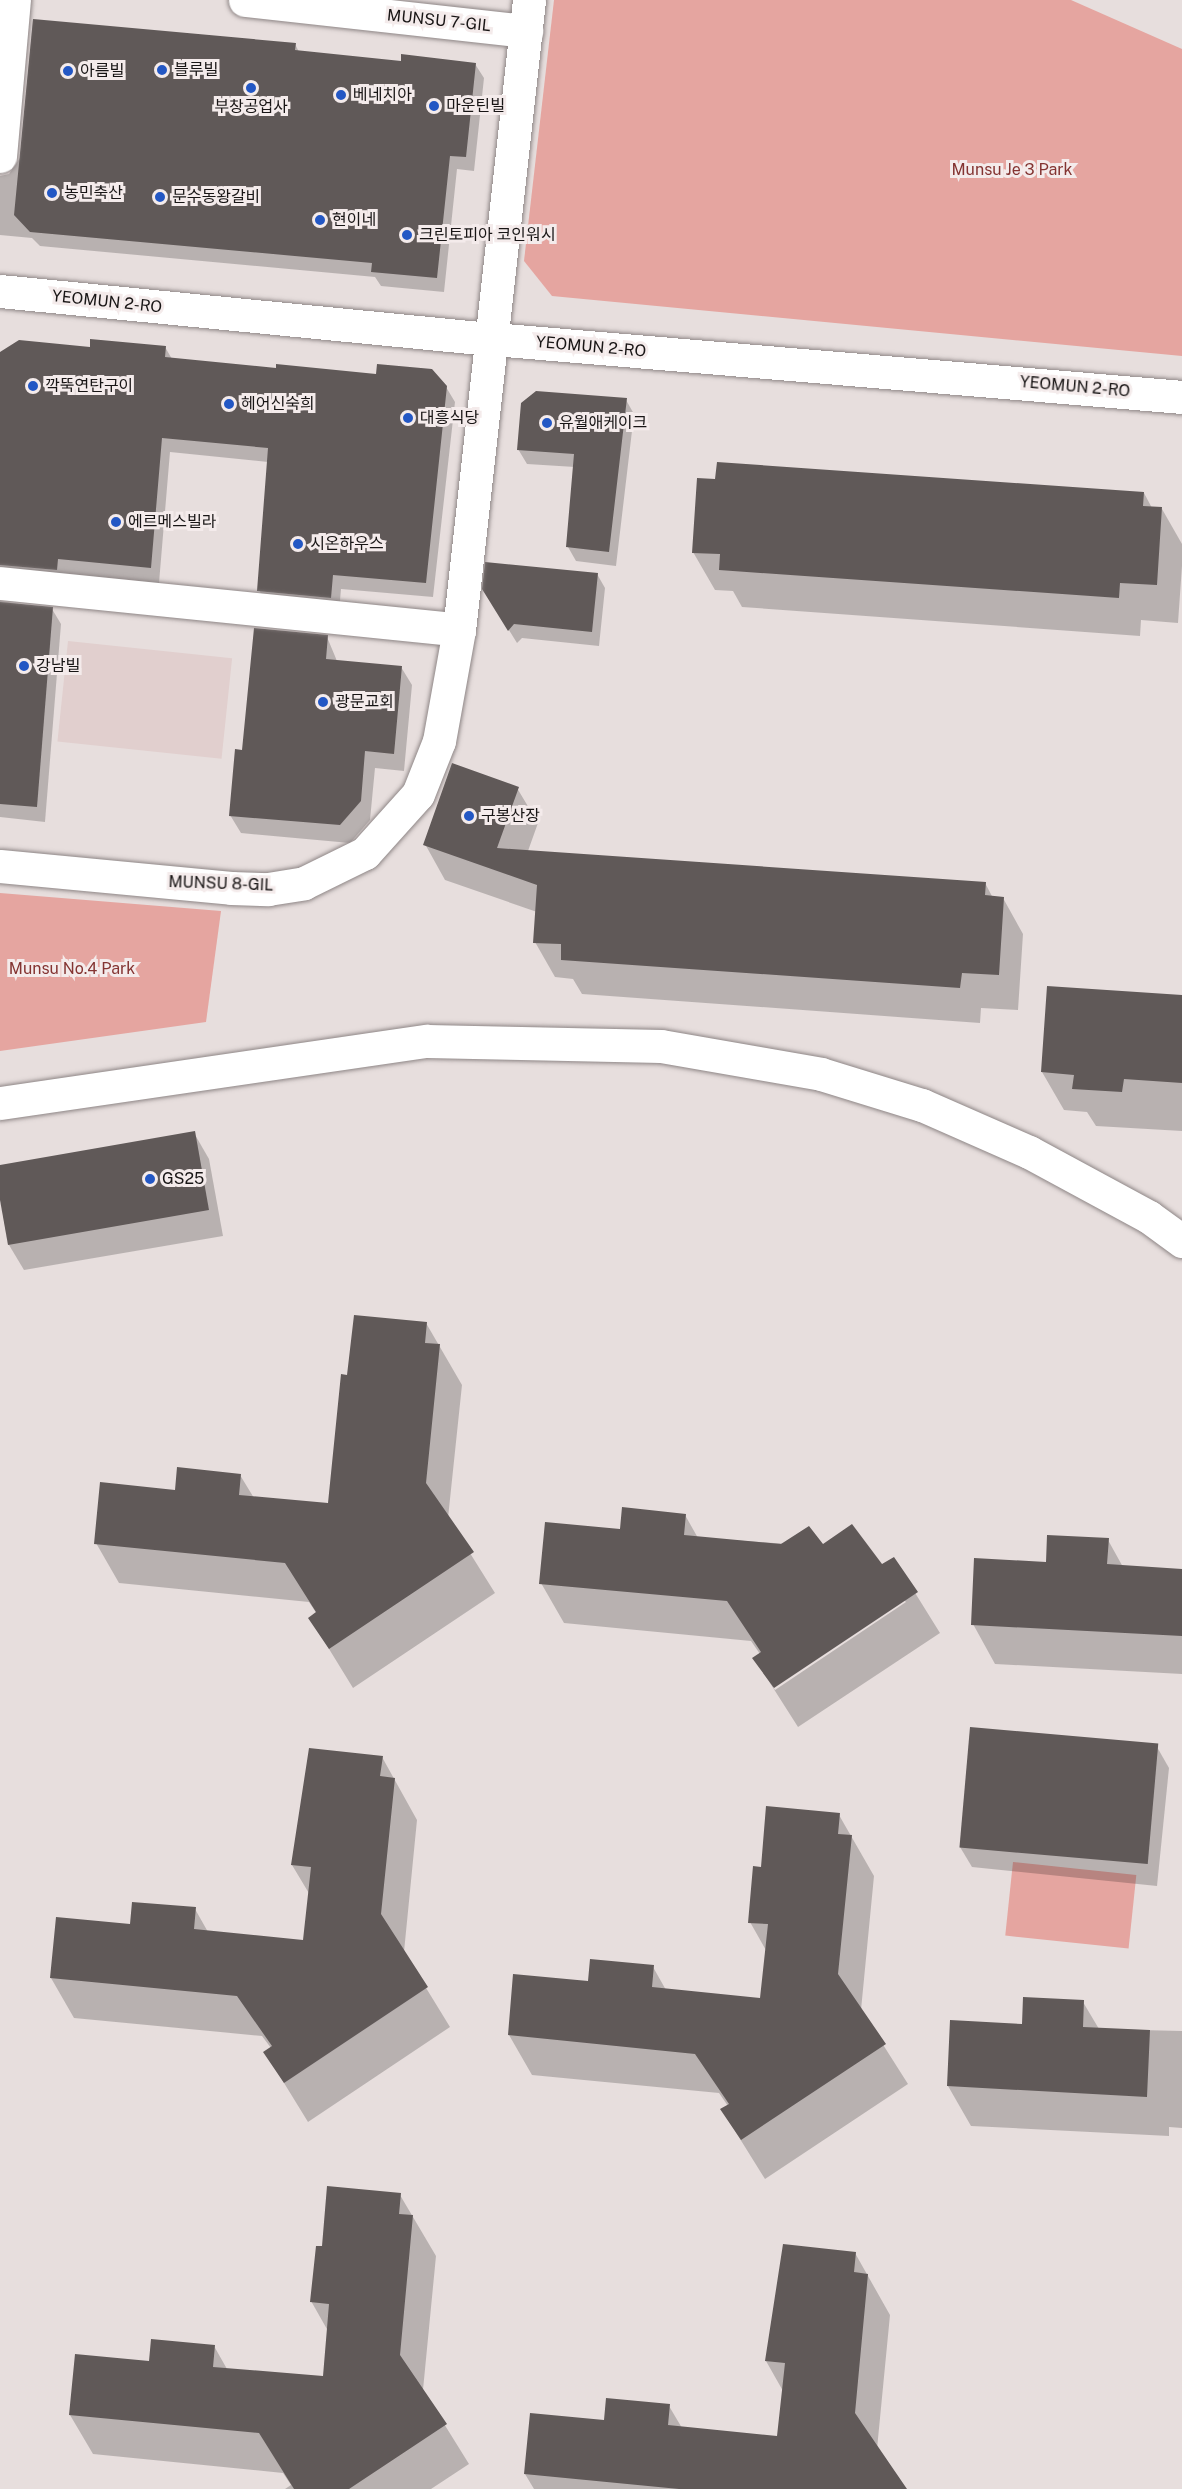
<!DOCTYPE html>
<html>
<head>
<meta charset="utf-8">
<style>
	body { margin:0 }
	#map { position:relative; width:1182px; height:2489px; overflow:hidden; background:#e7dedd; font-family:"Public Sans","Noto Sans KR",sans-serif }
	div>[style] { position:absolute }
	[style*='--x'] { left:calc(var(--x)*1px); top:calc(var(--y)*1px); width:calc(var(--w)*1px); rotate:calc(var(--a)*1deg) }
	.built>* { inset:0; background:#e1cfce; transform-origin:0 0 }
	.green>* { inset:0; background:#e5a5a0; transform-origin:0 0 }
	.shadow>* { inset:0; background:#0003 }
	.building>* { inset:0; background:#605958; transform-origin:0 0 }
	.roads { filter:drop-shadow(0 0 2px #8e8686) drop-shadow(0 0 2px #8e8686) }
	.minor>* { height:33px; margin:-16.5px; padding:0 16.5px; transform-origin:16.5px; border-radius:16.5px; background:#fff }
	.dots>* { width:16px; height:16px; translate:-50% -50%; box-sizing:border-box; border:3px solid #f4ebeb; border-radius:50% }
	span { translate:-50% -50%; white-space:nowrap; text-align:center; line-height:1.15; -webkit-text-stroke:6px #f4ebeb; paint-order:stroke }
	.street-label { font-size:16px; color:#181515 }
	.poi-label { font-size:16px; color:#181515 }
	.left { translate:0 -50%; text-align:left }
	.park-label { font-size:16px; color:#843432 }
</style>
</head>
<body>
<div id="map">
	<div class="built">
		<i style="left:68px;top:641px;width:165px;height:101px;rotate:6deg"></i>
	</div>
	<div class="green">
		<i style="clip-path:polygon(554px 0,1071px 0,1182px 49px,1182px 356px,552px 296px,524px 261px)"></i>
		<i style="clip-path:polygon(0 893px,221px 911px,206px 1022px,0 1051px)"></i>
		<i style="left:1013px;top:1862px;width:124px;height:74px;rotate:6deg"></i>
	</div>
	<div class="shadow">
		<i style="clip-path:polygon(33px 20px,295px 44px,299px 52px,402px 63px,475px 64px,484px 78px,474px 171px,457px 169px,444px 292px,381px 286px,375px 277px,40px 246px,32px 238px,0 235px,0 176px,9px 174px,20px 158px)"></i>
		<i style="clip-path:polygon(165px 347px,172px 359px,446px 387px,455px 402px,433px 597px,341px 589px,339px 612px,268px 605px,259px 590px,268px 462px,170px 452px,159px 583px,66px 574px,0 581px,0 354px)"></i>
		<i style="clip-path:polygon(626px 400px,634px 414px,616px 566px,576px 561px,568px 547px,575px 467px,527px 464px,518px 449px)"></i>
		<i style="clip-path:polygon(1144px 493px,1152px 508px,1162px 509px,1182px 544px,1182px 566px,1178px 623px,1141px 620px,1140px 636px,742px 607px,733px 591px,715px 590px,693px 552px)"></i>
		<i style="clip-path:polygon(597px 574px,605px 588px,599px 646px,522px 638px,517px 643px,493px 604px)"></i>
		<i style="clip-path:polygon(0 601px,52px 609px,61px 624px,45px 822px,0 817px)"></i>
		<i style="clip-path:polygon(327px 637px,337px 661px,401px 667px,412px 685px,404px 771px,375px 768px,370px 820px,350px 843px,241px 833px,230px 815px,244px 752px)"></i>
		<i style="clip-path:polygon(517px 788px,538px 823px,528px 851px,985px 883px,993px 898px,1003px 898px,1023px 934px,1018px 1010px,981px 1008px,980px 1023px,582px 994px,573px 979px,555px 977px,535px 942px,537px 912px,445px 880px,425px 844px)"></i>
		<i style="clip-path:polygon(1182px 997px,1182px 1131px,1096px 1126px,1087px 1112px,1064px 1110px,1042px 1072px)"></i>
		<i style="clip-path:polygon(194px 1133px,209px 1159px,223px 1236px,24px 1270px,9px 1245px,0 1166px)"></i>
		<i style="clip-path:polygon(426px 1323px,462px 1385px,448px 1518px,495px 1593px,353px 1688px,310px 1618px,317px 1614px,309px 1602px,119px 1583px,96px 1543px,176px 1491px,240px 1475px,254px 1498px,329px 1505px,348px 1377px)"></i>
		<i style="clip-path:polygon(evenodd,685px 1515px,698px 1538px,822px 1546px,882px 1566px,894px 1559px,940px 1633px,798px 1727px,754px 1658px,760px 1654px,751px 1641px,564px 1623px,541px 1583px,621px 1531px,685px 1515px,904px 1600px,906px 1602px,775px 1690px,773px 1687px,904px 1600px)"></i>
		<i style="clip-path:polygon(1108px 1540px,1123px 1567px,1182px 1570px,1182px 1674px,995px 1664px,973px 1624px,1048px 1563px)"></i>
		<i style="clip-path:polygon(1157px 1747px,1169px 1768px,1157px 1886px,972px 1867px,960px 1847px)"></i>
		<i style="clip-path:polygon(382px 1757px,417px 1820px,404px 1952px,450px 2027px,308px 2122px,265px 2052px,271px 2048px,262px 2036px,74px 2018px,51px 1978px,132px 1926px,195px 1909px,208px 1932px,305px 1942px,310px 1895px,292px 1865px)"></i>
		<i style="clip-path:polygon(839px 1815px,874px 1876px,861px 2010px,908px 2084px,765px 2179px,722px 2110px,728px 2106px,719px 2093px,532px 2075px,509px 2035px,589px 1983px,653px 1967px,666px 1990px,762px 1999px,767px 1952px,750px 1922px,762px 1868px)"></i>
		<i style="clip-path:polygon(1083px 2002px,1099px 2029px,1182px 2031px,1182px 2128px,1169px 2127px,1169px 2136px,971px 2126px,948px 2086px,952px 2022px,1023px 2025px)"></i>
		<i style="clip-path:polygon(400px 2195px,436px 2256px,423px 2390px,469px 2464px,431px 2489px,285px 2489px,291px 2485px,283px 2473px,93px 2454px,70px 2415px,150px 2363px,214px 2346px,227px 2369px,324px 2378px,328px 2331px,311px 2301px,323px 2248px)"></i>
		<i style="clip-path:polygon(855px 2253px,890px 2315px,877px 2449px,905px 2489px,534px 2489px,525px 2474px,605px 2422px,669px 2406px,682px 2428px,779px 2437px,783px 2391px,766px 2361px)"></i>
	</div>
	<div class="building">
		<i style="clip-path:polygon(33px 19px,296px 43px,295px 50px,401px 61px,401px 54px,476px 63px,466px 157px,450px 156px,437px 278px,371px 272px,372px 263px,30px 232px,14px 215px)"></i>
		<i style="clip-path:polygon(90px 339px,166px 346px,165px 357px,276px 368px,276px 364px,376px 374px,377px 364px,432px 369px,447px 386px,426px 583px,333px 575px,331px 598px,257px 591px,268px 448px,162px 438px,151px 568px,58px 559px,57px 570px,0 565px,0 352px,19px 340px,90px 347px)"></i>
		<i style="clip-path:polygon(536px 391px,627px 398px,609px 552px,566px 547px,574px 454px,517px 450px,521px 403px)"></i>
		<i style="clip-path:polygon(717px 462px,1144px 492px,1143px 506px,1162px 507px,1157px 585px,1120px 583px,1119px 598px,719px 570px,720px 554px,692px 553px,697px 478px,715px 479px)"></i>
		<i style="clip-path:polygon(485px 562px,598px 573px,592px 632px,514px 624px,508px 631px,482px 589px)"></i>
		<i style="clip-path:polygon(0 602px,53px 607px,37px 807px,0 804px)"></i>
		<i style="clip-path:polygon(254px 628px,328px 635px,326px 659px,402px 666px,394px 754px,365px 751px,361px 801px,340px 825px,229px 816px,235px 749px,242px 750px)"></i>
		<i style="clip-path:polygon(452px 763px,519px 787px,497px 848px,986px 882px,985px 895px,1004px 897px,999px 975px,962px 973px,960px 988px,561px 960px,561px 944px,533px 943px,537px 885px,423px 845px)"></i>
		<i style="clip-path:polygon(1047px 986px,1182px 995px,1182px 1083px,1124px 1079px,1122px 1092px,1072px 1089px,1074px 1075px,1041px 1072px)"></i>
		<i style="clip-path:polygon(195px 1131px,209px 1210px,8px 1245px,0 1200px,0 1165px)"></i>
		<i style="clip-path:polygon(354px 1315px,427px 1322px,425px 1343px,440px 1344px,426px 1483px,474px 1552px,329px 1649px,308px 1618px,316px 1612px,285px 1563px,94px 1544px,100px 1482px,175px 1490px,177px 1467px,241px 1474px,239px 1495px,328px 1503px,341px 1374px,347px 1375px)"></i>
		<i style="clip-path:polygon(622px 1507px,686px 1514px,684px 1535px,781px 1544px,809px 1526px,823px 1544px,852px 1524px,882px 1564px,894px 1557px,918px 1592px,774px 1688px,752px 1658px,761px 1652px,727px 1601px,539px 1584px,545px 1522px,620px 1529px)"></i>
		<i style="clip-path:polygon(1047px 1535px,1109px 1538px,1107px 1564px,1182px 1569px,1182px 1636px,971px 1625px,974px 1558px,1046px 1562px)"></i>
		<i style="left:970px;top:1727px;width:189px;height:121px;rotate:5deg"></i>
		<i style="clip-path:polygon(309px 1748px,383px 1756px,380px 1776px,395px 1778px,381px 1914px,428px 1987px,284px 2083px,263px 2052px,272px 2046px,237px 1996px,50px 1978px,56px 1917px,130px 1924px,132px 1902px,196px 1907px,194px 1929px,303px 1940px,311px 1867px,291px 1865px)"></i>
		<i style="clip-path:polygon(766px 1806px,840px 1813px,838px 1834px,852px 1835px,838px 1974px,886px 2044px,741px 2140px,720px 2109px,729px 2104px,695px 2054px,508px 2035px,513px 1974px,588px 1981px,590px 1959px,654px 1965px,652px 1987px,760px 1998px,768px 1924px,748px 1923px,753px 1866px,761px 1867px)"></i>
		<i style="clip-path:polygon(1023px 1997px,1084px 2000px,1083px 2027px,1150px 2030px,1147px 2097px,947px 2086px,950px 2020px,1022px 2024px)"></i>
		<i style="clip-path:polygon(327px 2186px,401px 2193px,399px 2214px,413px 2215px,400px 2355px,447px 2424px,349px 2489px,294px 2489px,259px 2433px,69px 2415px,75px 2354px,149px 2361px,151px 2339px,215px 2345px,213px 2367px,323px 2376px,329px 2304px,310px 2302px,316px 2246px,322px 2246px)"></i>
		<i style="clip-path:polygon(783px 2244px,856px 2252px,854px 2272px,868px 2274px,855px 2413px,907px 2489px,679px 2489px,524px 2474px,530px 2413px,604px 2420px,606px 2398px,670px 2404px,668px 2425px,777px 2436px,785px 2363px,765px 2361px)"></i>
	</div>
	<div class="roads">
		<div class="minor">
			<i style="--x:245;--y:0;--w:283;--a:6.3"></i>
			<i style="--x:0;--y:156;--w:157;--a:-84.9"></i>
			<i style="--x:0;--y:291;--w:495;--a:5.6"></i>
			<i style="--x:493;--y:339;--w:691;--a:4.81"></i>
			<i style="--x:0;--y:583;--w:461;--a:5.8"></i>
			<i style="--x:0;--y:866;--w:232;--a:5.4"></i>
			<i style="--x:231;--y:888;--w:37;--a:2"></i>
			<i style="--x:268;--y:889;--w:36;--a:-9"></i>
			<i style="--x:304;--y:883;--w:68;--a:-26.2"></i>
			<i style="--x:365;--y:853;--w:79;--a:-48.1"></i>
			<i style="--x:418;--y:794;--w:57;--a:-68.4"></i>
			<i style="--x:439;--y:741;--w:113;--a:-79.8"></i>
			<i style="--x:459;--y:630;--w:634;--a:-83.66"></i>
			<i style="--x:0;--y:1103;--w:431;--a:-8.3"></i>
			<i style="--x:427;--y:1041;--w:234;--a:1.2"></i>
			<i style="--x:661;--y:1046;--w:162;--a:9.9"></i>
			<i style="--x:821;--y:1074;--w:106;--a:17.1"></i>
			<i style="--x:922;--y:1105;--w:117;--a:23.7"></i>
			<i style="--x:1029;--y:1152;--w:136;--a:28.4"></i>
			<i style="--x:1149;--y:1217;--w:41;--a:36"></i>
		</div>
	</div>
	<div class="dots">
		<i style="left:162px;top:70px;background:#2357c4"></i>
		<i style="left:68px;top:71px;background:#2357c4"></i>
		<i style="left:251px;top:88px;background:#2357c4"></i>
		<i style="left:341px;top:95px;background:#2357c4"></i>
		<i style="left:434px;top:106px;background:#2357c4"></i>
		<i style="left:52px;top:193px;background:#2357c4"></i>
		<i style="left:160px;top:197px;background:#2357c4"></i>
		<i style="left:320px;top:220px;background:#2357c4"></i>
		<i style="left:407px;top:235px;background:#2357c4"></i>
		<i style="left:33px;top:386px;background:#2357c4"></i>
		<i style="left:229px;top:404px;background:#2357c4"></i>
		<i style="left:408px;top:418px;background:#2357c4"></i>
		<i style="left:547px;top:423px;background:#2357c4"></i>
		<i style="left:116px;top:522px;background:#2357c4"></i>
		<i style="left:298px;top:544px;background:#2357c4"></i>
		<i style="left:24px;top:666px;background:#2357c4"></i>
		<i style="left:323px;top:702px;background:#2357c4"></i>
		<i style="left:469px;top:816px;background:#2357c4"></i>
		<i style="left:150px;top:1179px;background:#2357c4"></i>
	</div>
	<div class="street-label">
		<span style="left:439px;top:21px;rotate:6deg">MUNSU 7-GIL</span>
		<span style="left:107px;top:302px;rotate:6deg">YEOMUN 2-RO</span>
		<span style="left:591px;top:347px;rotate:5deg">YEOMUN 2-RO</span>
		<span style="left:1075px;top:387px;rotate:5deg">YEOMUN 2-RO</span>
		<span style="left:221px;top:884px;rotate:2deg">MUNSU 8-GIL</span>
	</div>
	<div class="poi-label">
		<span class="left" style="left:174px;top:70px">블루빌</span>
		<span class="left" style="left:80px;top:71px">아름빌</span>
		<span class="left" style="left:353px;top:95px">베네치아</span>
		<span class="left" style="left:446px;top:106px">마운틴빌</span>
		<span style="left:251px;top:107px">부창공업사</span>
		<span class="left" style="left:64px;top:193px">농민축산</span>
		<span class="left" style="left:172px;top:197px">문수동왕갈비</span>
		<span class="left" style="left:332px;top:220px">현이네</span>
		<span class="left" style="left:419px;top:235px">크린토피아 코인워시</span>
		<span class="left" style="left:45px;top:386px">깍뚝연탄구이</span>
		<span class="left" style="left:241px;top:404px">헤어신숙희</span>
		<span class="left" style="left:420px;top:418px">대흥식당</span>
		<span class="left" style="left:559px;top:423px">유월애케이크</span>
		<span class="left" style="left:128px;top:522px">에르메스빌라</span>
		<span class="left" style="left:310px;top:544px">시온하우스</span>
		<span class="left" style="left:36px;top:666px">강남빌</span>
		<span class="left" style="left:335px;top:702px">광문교회</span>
		<span class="left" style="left:481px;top:816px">구봉산장</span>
		<span class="left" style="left:162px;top:1179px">GS25</span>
	</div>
	<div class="park-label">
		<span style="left:1012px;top:170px">Munsu Je 3 Park</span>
		<span style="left:72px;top:969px">Munsu No.4 Park</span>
	</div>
</div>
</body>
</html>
